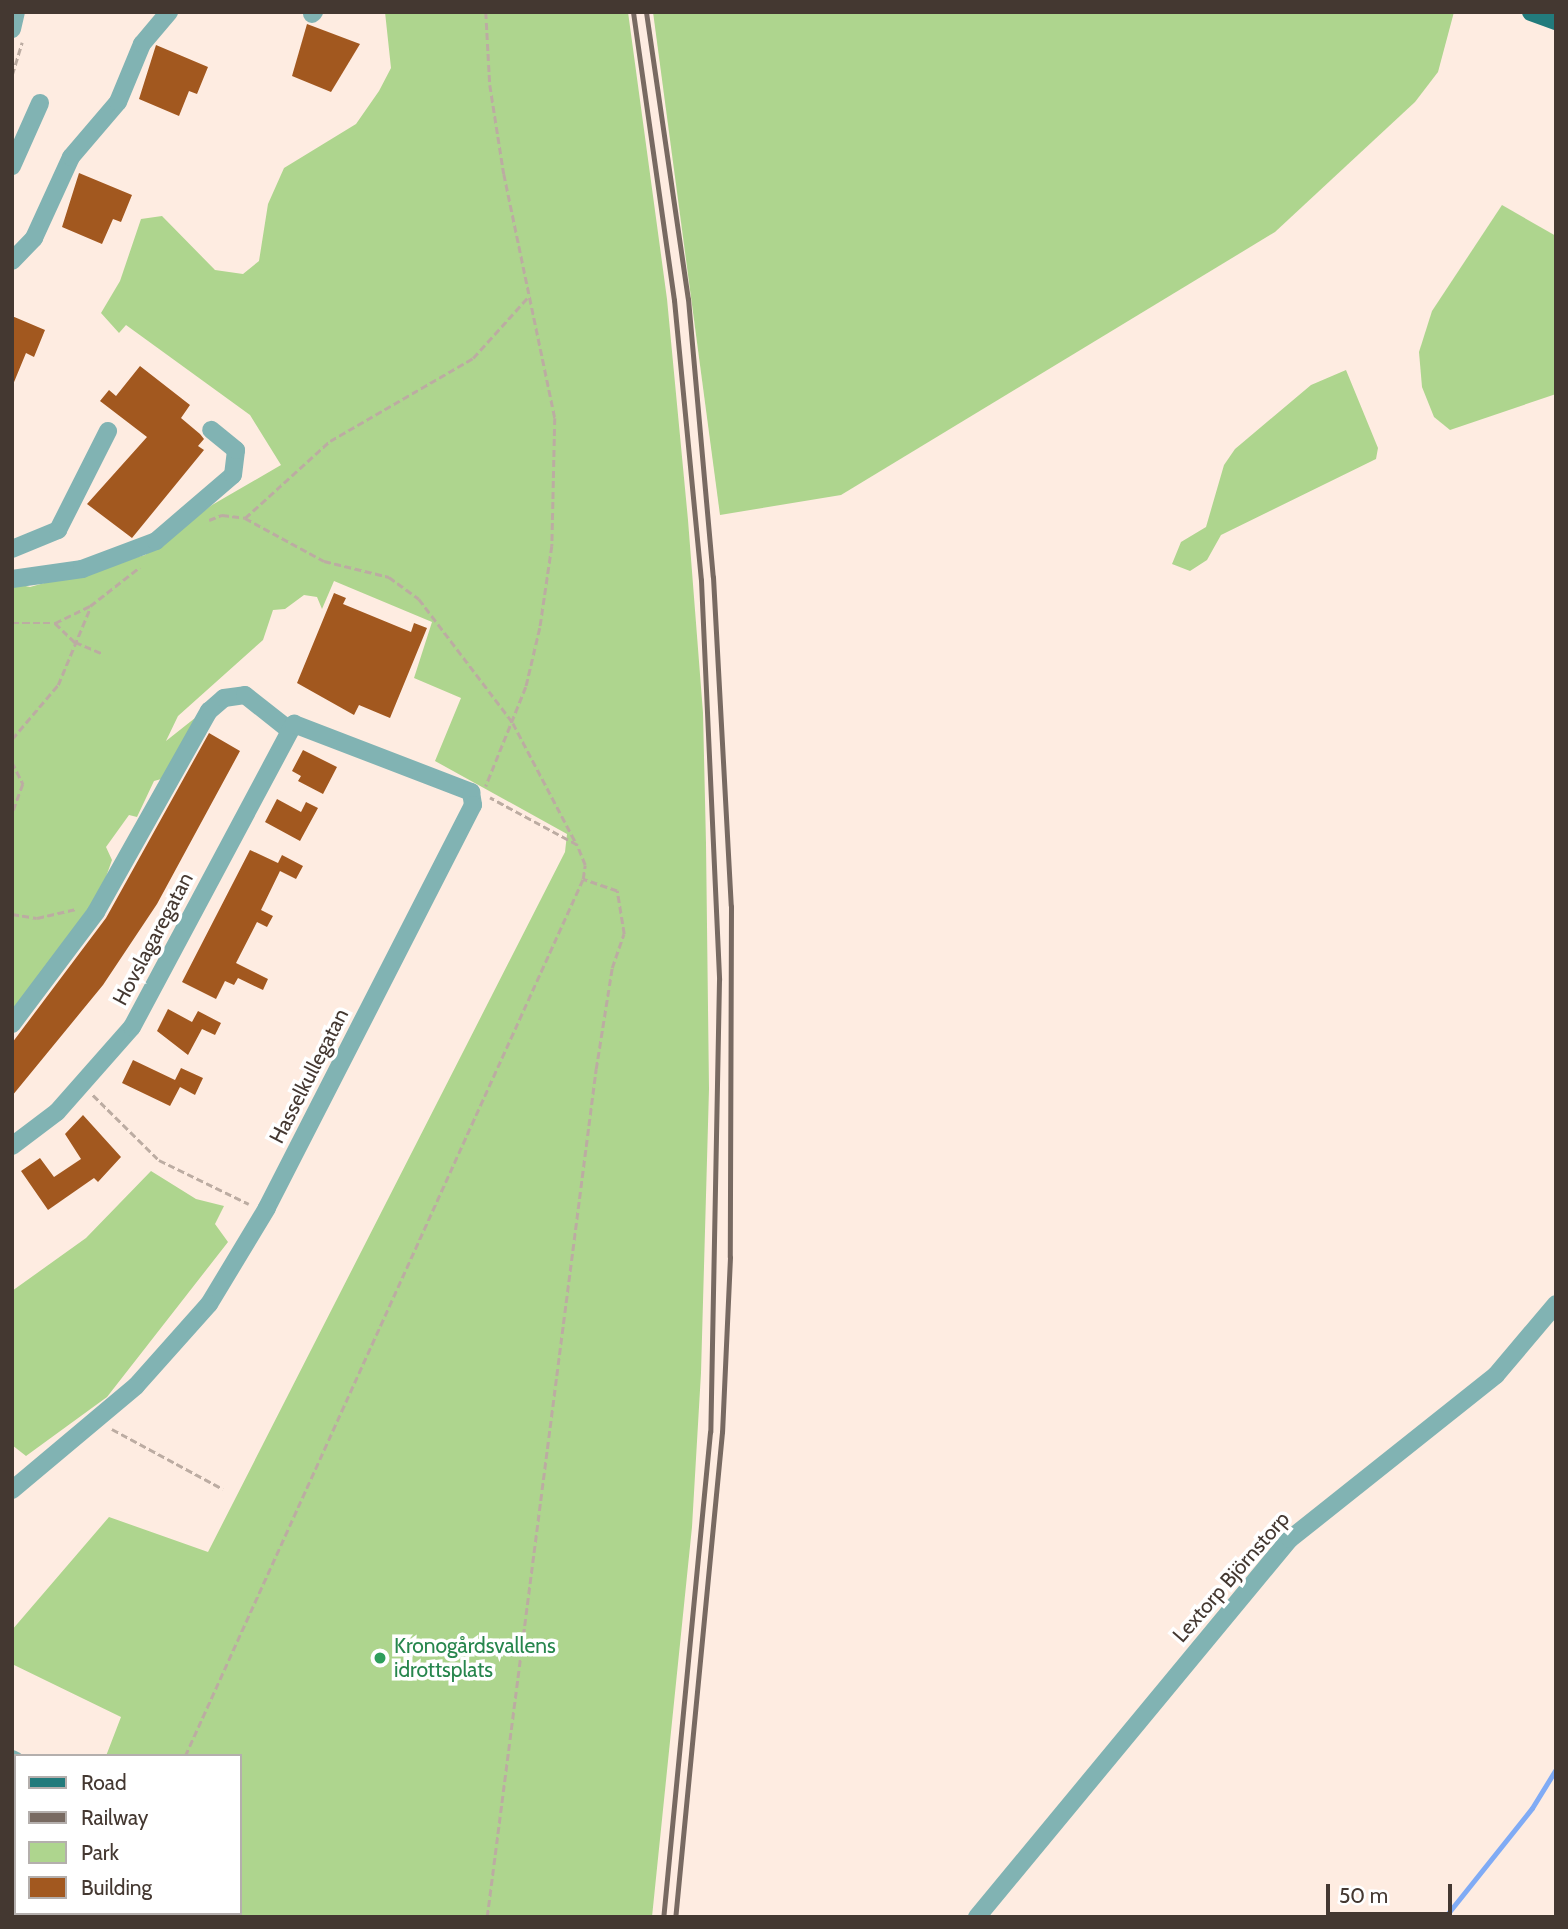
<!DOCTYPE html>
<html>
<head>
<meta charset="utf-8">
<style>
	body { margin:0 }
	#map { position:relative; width:1568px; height:1929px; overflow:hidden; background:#feece1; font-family:Cabin,sans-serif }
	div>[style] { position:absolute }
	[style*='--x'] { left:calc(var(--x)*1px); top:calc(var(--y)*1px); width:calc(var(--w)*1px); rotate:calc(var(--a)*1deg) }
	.green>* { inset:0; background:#aed58e }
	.stream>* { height:5px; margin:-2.5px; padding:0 2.5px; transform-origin:2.5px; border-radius:2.5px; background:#80abf5 }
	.building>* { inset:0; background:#a2581f }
	.path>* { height:2.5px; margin-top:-1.25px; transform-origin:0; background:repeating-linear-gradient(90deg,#bcaca2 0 7px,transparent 0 10.5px) }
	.minor>* { height:18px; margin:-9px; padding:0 9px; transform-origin:9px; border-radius:9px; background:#81b3b3 }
	.major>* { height:18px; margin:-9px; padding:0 9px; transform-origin:9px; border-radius:9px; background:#227b7c }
	.rail>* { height:5px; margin:-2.5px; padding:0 2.5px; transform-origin:2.5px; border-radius:2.5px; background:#786a62 }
	.dots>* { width:19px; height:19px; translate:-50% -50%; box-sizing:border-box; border:4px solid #fff; border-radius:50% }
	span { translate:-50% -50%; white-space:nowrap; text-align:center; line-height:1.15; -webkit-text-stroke:7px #fff; paint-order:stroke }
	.street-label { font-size:21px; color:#443831 }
	.leisure-label { font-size:21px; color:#27864d }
	.left { translate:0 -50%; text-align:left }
	.frame { position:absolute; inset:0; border:14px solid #443831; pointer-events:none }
	.legend { position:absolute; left:14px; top:1754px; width:228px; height:161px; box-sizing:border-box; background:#fff; border:2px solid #b4afad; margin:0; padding:9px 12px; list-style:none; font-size:21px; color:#443831 }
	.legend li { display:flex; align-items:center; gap:14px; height:35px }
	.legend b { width:35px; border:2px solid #b4afad }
	.scale { position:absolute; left:1326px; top:1884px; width:126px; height:32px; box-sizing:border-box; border:4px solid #443831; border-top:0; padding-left:9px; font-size:21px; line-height:24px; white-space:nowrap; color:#443831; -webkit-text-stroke:5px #fff; paint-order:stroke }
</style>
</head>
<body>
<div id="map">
	<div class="green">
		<i style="clip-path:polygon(385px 12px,628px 12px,667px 299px,688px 520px,703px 713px,706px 843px,709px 1089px,701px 1373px,692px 1527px,652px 1917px,20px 1917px,240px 1913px,240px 1756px,106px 1756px,121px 1717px,12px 1664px,12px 1630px,109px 1517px,208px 1552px,565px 852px,567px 834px,435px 761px,461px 698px,414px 678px,432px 622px,334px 581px,322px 609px,317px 597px,304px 595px,285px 609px,273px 610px,263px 640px,178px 716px,166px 741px,195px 718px,165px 778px,154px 781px,137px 817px,129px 815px,106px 847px,112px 860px,101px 891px,12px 1014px,12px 583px,30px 587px,145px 555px,212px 505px,281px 465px,250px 415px,126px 325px,119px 333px,101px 313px,120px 281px,141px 219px,162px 216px,215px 270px,243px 274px,259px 261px,268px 204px,284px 168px,356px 124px,379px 91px,391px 68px)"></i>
		<i style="clip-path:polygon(653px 12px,1454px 12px,1438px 72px,1415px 102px,1275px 232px,841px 495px,720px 515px)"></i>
		<i style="clip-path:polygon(1502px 205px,1556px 236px,1556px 394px,1450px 430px,1434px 417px,1422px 387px,1419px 352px,1432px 311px)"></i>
		<i style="clip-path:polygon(1346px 370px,1378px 448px,1376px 459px,1221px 535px,1207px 560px,1190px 571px,1172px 564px,1181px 542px,1206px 527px,1224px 465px,1235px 449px,1311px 385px)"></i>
		<i style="clip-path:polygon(151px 1171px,196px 1199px,224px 1206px,215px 1224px,228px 1242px,107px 1397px,26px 1456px,12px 1445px,12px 1291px,86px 1238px)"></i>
	</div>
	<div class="stream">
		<i style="--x:1445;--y:1917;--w:139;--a:-51.4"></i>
		<i style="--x:1532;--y:1808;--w:46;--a:-58.4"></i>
	</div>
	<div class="building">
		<i style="clip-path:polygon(307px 24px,360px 44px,331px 92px,292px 76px)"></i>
		<i style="clip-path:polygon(156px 45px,208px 67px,197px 94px,189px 91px,179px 116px,139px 99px)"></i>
		<i style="clip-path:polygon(79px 173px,132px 195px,121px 222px,113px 219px,102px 244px,62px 227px)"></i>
		<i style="clip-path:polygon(12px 316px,45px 330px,34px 357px,26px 353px,12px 387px)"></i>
		<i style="clip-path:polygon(140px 366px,190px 405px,181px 418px,200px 434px,204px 439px,198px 446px,204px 450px,132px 538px,87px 504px,147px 437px,100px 401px,109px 390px,116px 396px)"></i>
		<i style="clip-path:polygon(334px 593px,346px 598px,343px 604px,411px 632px,414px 623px,427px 628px,390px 718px,359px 705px,354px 715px,297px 683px)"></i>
		<i style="clip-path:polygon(209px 733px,240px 751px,157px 904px,103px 985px,12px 1096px,12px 1043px,106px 918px)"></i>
		<i style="clip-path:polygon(303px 750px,337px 767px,323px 794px,298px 781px,301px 776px,292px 771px)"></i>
		<i style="clip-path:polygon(277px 799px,301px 812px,306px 802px,318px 808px,300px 841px,265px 822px)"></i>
		<i style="clip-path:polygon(250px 850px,278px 863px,282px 855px,303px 866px,296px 879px,280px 871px,261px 910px,273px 916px,267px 927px,257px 922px,236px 963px,268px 979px,263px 990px,238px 978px,234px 985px,225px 981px,216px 999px,182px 982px)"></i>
		<i style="clip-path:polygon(168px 1009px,192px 1022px,198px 1011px,221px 1023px,215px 1035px,202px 1029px,188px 1055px,157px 1031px)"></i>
		<i style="clip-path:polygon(133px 1060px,175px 1080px,181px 1068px,203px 1078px,195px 1095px,180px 1087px,170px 1106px,122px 1083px)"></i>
		<i style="clip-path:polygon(83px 1115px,121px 1157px,98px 1182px,94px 1178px,48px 1210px,21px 1171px,40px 1158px,54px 1177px,81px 1159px,65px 1134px)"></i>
	</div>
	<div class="path">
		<i style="--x:486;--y:12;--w:73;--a:86.9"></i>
		<i style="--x:490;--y:85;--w:90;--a:81.1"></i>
		<i style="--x:504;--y:174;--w:249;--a:78.2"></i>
		<i style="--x:555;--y:418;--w:128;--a:91.3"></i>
		<i style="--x:552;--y:546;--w:83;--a:98.3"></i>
		<i style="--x:540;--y:628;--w:61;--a:103.3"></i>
		<i style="--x:526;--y:687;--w:107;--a:112"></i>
		<i style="--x:12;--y:75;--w:34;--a:-73"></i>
		<i style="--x:245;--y:518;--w:115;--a:-42.2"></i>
		<i style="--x:330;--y:441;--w:165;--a:-30.1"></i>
		<i style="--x:473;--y:358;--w:84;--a:-47.9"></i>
		<i style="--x:209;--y:520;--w:14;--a:-21"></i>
		<i style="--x:222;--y:515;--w:23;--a:7"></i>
		<i style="--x:245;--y:518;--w:90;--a:28.6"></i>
		<i style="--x:324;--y:561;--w:67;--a:13.8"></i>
		<i style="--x:389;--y:577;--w:37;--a:36"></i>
		<i style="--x:419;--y:599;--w:156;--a:52.8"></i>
		<i style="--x:513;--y:723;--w:138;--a:62.3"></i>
		<i style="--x:12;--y:623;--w:43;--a:0"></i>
		<i style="--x:55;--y:623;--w:39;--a:-26"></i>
		<i style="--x:90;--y:606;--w:63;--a:-38"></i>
		<i style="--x:55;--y:623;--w:28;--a:44"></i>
		<i style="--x:75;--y:642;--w:30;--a:23"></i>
		<i style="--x:12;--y:739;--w:71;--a:-49.6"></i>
		<i style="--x:58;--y:685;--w:83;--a:-67.4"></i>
		<i style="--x:12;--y:762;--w:25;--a:63"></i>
		<i style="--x:23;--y:784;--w:32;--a:110"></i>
		<i style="--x:12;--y:914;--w:25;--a:9"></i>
		<i style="--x:37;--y:918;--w:40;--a:-13"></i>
		<i style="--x:93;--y:1095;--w:93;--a:44.6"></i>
		<i style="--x:159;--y:1160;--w:100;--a:26.1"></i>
		<i style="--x:112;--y:1429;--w:126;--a:28.4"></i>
		<i style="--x:185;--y:1756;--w:963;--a:-65.59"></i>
		<i style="--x:583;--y:879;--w:14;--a:-82"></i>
		<i style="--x:585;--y:865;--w:22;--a:-112"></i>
		<i style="--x:577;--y:845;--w:99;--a:-151.6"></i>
		<i style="--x:112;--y:1917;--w:4;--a:-76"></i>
		<i style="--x:487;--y:1917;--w:855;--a:-82.68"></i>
		<i style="--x:596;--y:1069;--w:102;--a:-81"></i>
		<i style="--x:612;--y:968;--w:36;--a:-71"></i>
		<i style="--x:624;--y:934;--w:44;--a:-99.2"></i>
		<i style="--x:617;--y:891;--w:36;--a:-161"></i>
	</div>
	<div class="minor">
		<i style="--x:312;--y:14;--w:3;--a:-45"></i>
		<i style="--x:12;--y:29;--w:17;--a:-77"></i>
		<i style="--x:12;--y:166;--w:69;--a:-66"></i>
		<i style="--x:12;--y:261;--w:32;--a:-46"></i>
		<i style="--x:34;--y:238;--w:89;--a:-65.4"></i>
		<i style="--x:71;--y:157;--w:72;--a:-49.5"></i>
		<i style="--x:118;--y:102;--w:63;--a:-67.5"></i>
		<i style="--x:142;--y:44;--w:42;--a:-49.8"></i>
		<i style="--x:12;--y:549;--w:50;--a:-22.4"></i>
		<i style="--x:58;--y:530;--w:111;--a:-63.2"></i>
		<i style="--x:12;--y:579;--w:71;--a:-8.1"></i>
		<i style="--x:82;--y:569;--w:79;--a:-20.7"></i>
		<i style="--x:156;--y:541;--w:101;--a:-40.6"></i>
		<i style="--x:233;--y:475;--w:25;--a:-83"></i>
		<i style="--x:236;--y:450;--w:32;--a:-141"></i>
		<i style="--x:12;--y:1024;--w:140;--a:-53.1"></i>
		<i style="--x:96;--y:912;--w:231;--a:-60.7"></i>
		<i style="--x:209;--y:711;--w:20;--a:-41"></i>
		<i style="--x:224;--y:698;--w:21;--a:-8"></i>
		<i style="--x:245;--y:695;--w:55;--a:38.3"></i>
		<i style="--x:12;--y:1146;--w:56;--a:-37.1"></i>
		<i style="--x:57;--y:1112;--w:113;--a:-48.6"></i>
		<i style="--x:132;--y:1027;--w:344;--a:-61.9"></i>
		<i style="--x:294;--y:724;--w:190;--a:21"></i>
		<i style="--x:471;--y:792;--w:13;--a:81"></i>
		<i style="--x:473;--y:805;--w:453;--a:117.1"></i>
		<i style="--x:267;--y:1208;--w:112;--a:121.1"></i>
		<i style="--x:209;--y:1304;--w:110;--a:131.7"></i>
		<i style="--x:136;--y:1386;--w:162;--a:140"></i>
		<i style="--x:12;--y:1759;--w:4;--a:27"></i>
		<i style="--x:12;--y:1854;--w:4;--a:27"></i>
		<i style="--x:12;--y:1901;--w:7;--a:-56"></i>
		<i style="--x:977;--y:1917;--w:491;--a:-50.4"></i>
		<i style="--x:1290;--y:1539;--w:263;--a:-38.5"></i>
		<i style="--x:1496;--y:1375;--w:93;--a:-49.8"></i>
	</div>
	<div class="major">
		<i style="--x:1531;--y:12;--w:27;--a:20"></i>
	</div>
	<div class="rail">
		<i style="--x:633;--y:12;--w:291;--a:81.9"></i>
		<i style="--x:674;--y:300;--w:281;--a:84.5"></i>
		<i style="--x:701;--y:580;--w:400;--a:87.4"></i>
		<i style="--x:719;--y:980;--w:452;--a:91.1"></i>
		<i style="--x:710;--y:1432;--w:487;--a:95.5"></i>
		<i style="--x:646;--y:12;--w:290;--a:81.7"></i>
		<i style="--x:688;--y:299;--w:279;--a:84.9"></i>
		<i style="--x:713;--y:577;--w:329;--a:86.9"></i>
		<i style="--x:731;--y:906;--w:351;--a:90.2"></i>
		<i style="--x:730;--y:1257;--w:175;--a:92.6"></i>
		<i style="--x:722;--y:1432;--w:487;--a:95.5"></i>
	</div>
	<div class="dots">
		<i style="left:380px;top:1658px;background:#2e9e5b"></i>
	</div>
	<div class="street-label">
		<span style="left:153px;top:939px;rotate:-62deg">Hovslagaregatan</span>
		<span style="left:309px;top:1076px;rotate:-63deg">Hasselkullegatan</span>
		<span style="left:1231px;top:1577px;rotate:-49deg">Lextorp Björnstorp</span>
	</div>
	<div class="leisure-label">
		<span class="left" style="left:394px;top:1658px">Kronogårdsvallens<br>idrottsplats</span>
	</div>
	<div class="frame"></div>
	<ul class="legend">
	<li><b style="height:9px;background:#227b7c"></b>Road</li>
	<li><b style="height:9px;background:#786a62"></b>Railway</li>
	<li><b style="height:19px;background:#aed58e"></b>Park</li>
	<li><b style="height:19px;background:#a2581f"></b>Building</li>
	</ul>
	<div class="scale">50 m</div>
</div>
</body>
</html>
